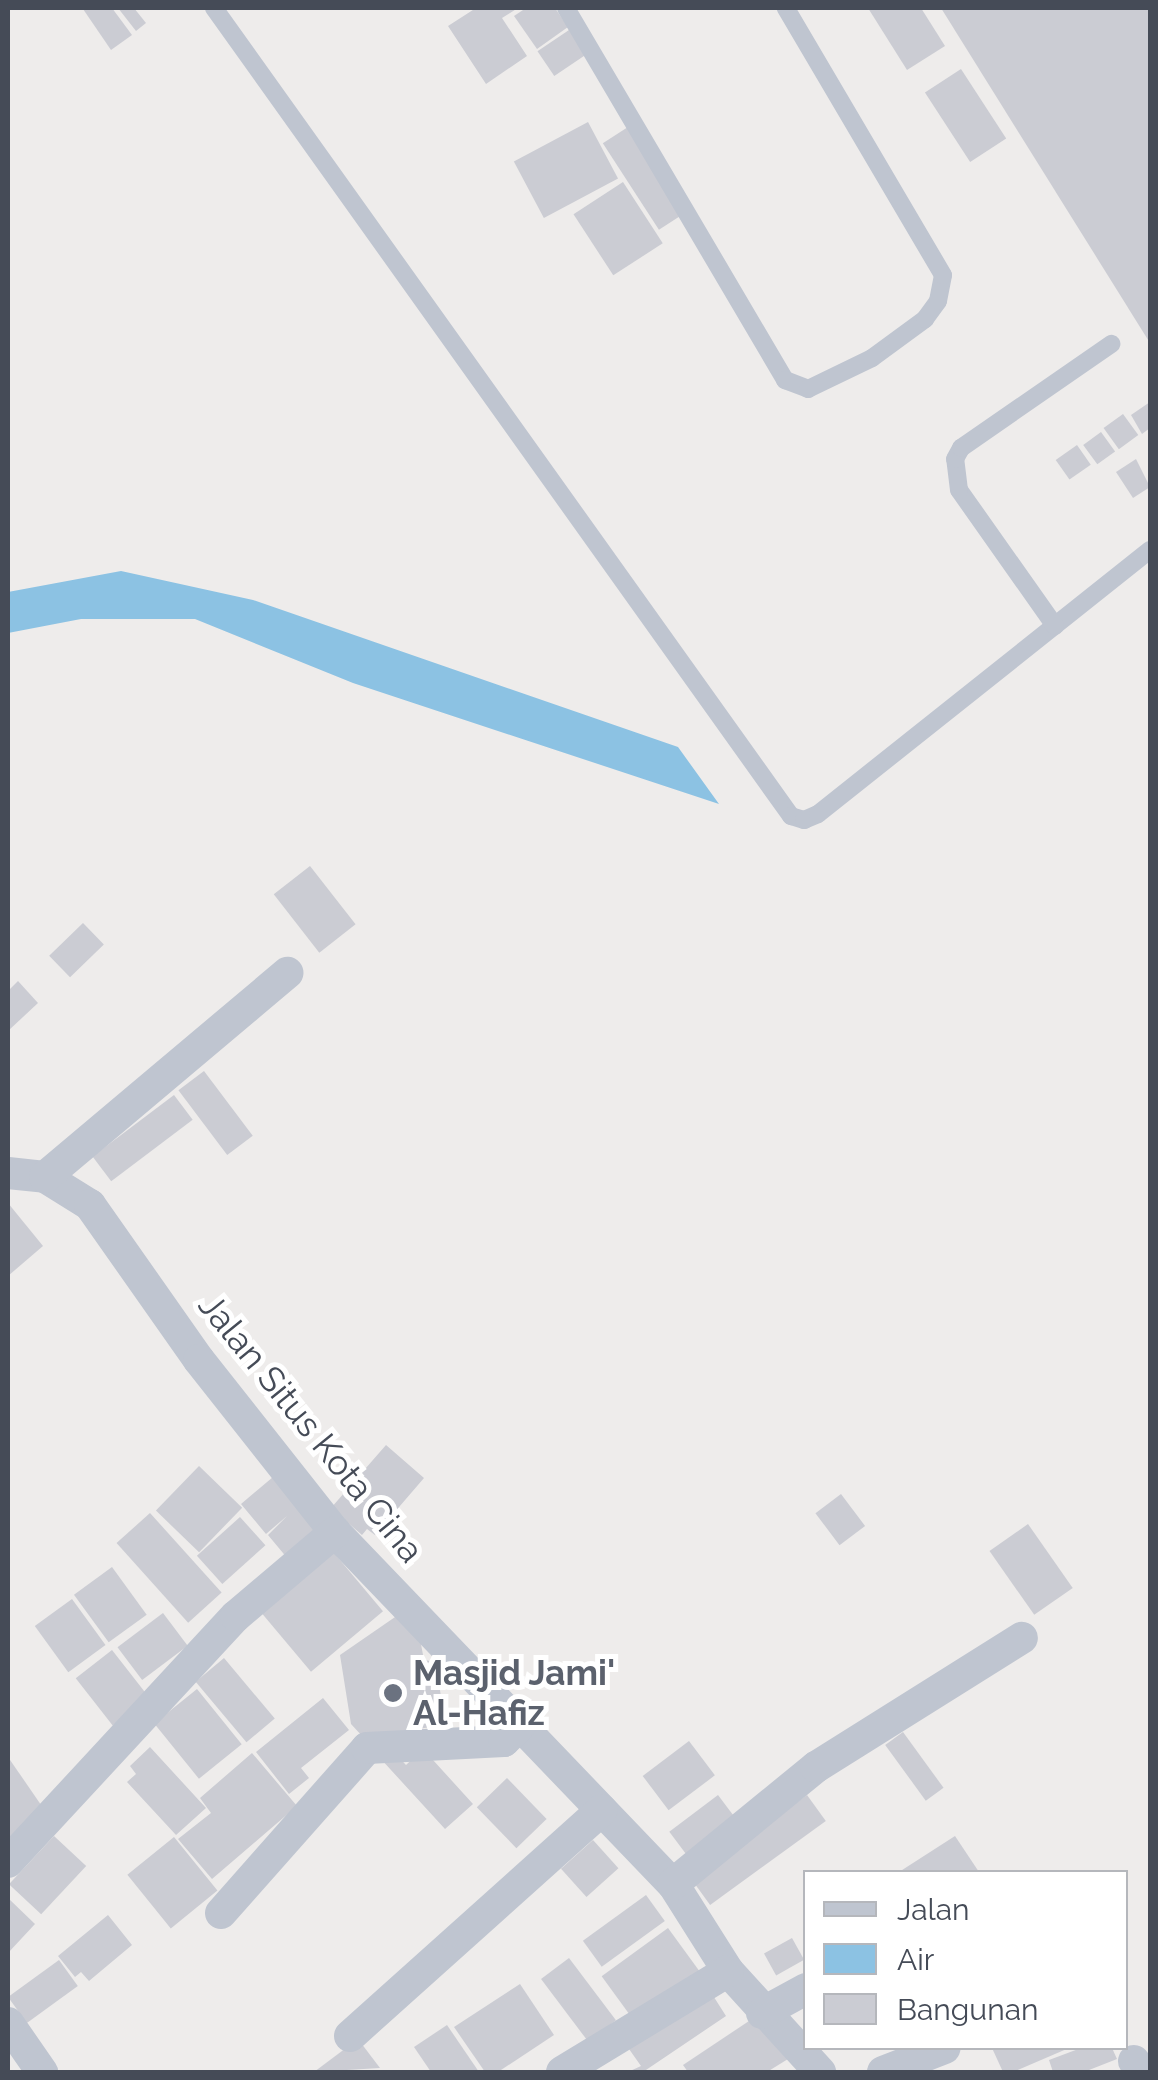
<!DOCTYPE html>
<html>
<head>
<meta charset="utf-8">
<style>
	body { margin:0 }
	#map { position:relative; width:1158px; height:2080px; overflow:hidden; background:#eeeceb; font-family:Raleway,sans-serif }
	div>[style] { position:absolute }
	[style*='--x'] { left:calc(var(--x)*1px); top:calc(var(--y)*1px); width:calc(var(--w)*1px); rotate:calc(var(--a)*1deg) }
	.water>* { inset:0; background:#8cc2e3 }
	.building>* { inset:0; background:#cbccd3; transform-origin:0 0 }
	.service>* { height:18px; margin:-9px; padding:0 9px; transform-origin:9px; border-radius:9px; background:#bfc5d0 }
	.minor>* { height:32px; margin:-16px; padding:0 16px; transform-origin:16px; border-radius:16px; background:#bfc5d0 }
	.dots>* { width:28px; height:28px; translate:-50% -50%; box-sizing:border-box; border:5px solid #fff; border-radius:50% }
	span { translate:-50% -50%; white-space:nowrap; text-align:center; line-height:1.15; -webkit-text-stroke:10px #fff; paint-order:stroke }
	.street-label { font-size:35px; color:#454b57 }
	.worship-label { font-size:35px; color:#5b616d; font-weight:700 }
	.left { translate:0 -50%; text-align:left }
	.frame { position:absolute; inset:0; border:10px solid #454b57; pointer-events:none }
	.legend { position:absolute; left:803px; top:1870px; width:325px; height:180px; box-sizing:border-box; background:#fff; border:2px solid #b5b7bc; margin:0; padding:12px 18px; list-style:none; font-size:30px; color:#454b57 }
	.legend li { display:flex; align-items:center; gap:20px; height:50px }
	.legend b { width:50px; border:2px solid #b5b7bc }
</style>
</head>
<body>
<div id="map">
	<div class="water">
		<i style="clip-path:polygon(121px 571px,253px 600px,678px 747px,719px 804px,353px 683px,195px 619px,81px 619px,8px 633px,8px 592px)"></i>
	</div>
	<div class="building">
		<i style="clip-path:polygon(112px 8px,132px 35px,111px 50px,83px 9px)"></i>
		<i style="clip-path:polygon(118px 8px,134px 8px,146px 23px,136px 31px)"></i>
		<i style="clip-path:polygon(476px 8px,518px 8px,502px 18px,527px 56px,486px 84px,448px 26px)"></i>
		<i style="clip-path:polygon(526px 8px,555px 8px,568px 27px,537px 49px,514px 16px)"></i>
		<i style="clip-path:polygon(868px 8px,921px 8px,945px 46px,907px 70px)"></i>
		<i style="clip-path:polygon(941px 8px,1150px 8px,1150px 343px)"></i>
		<i style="left:569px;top:30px;width:30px;height:38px;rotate:56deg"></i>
		<i style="left:961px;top:69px;width:83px;height:43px;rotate:57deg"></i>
		<i style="left:588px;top:122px;width:64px;height:84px;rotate:62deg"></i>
		<i style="left:628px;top:127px;width:103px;height:30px;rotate:57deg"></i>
		<i style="left:623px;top:182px;width:73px;height:59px;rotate:57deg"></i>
		<i style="clip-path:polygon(1150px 402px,1150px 428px,1142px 434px,1131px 415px)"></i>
		<i style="left:1123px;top:414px;width:26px;height:24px;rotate:54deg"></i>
		<i style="left:1101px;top:432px;width:24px;height:22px;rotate:54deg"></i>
		<i style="left:1077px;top:445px;width:24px;height:26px;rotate:55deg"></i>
		<i style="clip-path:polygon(1136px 459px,1150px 487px,1133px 498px,1116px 472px)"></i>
		<i style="left:310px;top:866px;width:74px;height:46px;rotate:52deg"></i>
		<i style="left:83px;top:923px;width:30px;height:47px;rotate:46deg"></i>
		<i style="clip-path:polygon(18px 981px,38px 1003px,8px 1031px,8px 991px)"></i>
		<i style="left:204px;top:1071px;width:81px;height:32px;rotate:53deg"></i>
		<i style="left:174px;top:1095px;width:31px;height:102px;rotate:53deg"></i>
		<i style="clip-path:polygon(8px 1203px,43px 1246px,8px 1276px)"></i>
		<i style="clip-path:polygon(386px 1445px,424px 1478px,375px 1535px,367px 1529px,362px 1535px,331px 1508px)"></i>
		<i style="left:199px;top:1466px;width:60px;height:62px;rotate:44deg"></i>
		<i style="clip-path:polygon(273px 1477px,318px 1533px,288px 1559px,268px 1535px,287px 1516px,266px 1534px,241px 1504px)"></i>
		<i style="left:841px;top:1494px;width:40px;height:32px;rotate:53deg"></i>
		<i style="left:150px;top:1513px;width:107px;height:45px;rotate:48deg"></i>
		<i style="left:240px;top:1517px;width:38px;height:58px;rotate:48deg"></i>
		<i style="left:1028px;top:1524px;width:78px;height:47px;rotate:55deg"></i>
		<i style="left:329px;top:1547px;width:84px;height:94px;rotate:50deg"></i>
		<i style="left:112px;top:1567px;width:59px;height:47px;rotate:54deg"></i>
		<i style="left:72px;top:1599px;width:57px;height:46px;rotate:54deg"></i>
		<i style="left:163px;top:1613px;width:41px;height:57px;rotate:53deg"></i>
		<i style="clip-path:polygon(398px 1615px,420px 1639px,424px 1660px,436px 1662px,445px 1725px,363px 1737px,351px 1724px,340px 1655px)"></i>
		<i style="left:112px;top:1650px;width:60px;height:46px;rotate:52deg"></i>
		<i style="left:224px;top:1658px;width:79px;height:37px;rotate:50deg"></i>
		<i style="left:197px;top:1689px;width:71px;height:55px;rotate:51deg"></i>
		<i style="clip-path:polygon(323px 1698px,349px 1730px,301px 1768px,309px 1778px,289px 1794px,256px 1752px)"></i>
		<i style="left:903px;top:1732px;width:69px;height:22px;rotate:54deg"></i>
		<i style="left:689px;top:1741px;width:43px;height:58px;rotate:53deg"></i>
		<i style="clip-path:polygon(150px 1747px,206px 1808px,176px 1835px,127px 1782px,136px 1774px,130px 1766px)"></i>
		<i style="clip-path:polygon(391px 1749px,406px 1765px,423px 1749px,473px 1804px,445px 1829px,380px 1758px)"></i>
		<i style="clip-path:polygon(252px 1753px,297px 1806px,212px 1879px,178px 1839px,211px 1813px,200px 1798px)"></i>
		<i style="clip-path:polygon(8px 1757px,48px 1815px,8px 1843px)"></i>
		<i style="left:507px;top:1778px;width:57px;height:42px;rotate:46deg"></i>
		<i style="left:718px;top:1795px;width:30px;height:61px;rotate:53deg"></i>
		<i style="left:807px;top:1795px;width:32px;height:143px;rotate:54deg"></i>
		<i style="left:54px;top:1836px;width:44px;height:66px;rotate:43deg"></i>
		<i style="clip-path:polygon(955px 1836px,979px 1872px,899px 1872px)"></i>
		<i style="left:174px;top:1837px;width:69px;height:60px;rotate:51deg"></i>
		<i style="left:593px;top:1840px;width:38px;height:43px;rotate:48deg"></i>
		<i style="left:646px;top:1895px;width:32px;height:78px;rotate:54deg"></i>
		<i style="clip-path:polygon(8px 1898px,35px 1924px,8px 1953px)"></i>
		<i style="clip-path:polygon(108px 1915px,132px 1945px,89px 1981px,81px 1972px,75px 1977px,58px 1956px)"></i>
		<i style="left:668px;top:1928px;width:57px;height:82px;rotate:54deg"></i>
		<i style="left:792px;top:1938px;width:25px;height:32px;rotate:61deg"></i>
		<i style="left:569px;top:1958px;width:78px;height:35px;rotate:53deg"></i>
		<i style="left:59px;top:1960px;width:32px;height:63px;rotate:54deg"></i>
		<i style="clip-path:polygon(520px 1984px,554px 2035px,498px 2072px,485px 2072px,454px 2027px)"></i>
		<i style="clip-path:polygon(712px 1994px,726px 2016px,643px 2072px,628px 2072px,641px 2066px,629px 2049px)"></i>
		<i style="clip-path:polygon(758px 2015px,788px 2059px,767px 2072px,688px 2072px,683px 2065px)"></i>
		<i style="clip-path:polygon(447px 2025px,479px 2072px,431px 2072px,414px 2047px)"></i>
		<i style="clip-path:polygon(358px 2039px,380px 2068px,314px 2072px)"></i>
		<i style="clip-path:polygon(992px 2048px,1069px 2048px,1013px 2072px,1003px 2072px)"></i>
		<i style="clip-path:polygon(1081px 2048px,1112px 2048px,1117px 2059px,1084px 2072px,1053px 2072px,1049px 2060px)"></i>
	</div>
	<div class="service">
		<i style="--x:214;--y:8;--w:993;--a:54.47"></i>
		<i style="--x:791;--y:816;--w:14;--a:17"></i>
		<i style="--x:804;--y:820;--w:15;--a:-23"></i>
		<i style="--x:818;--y:814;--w:424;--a:-38.5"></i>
		<i style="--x:566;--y:8;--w:432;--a:59.5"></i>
		<i style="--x:785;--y:380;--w:25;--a:21"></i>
		<i style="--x:808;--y:389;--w:71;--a:-25.8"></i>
		<i style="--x:872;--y:358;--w:66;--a:-36.3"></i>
		<i style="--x:925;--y:319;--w:22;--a:-54"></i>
		<i style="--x:938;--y:301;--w:26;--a:-79"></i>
		<i style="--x:943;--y:275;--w:310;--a:-120.5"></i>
		<i style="--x:1055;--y:626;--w:166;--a:-125.2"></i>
		<i style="--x:959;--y:490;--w:31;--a:-97"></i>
		<i style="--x:955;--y:459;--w:13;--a:-61"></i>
		<i style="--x:961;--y:448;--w:183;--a:-34.7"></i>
	</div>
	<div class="minor">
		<i style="--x:8;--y:1173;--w:37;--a:6"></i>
		<i style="--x:45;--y:1177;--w:53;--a:31.9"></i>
		<i style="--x:90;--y:1205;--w:189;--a:54.9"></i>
		<i style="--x:199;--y:1360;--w:219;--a:51.7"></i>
		<i style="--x:335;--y:1532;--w:488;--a:46.2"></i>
		<i style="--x:673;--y:1884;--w:103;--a:57.7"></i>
		<i style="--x:728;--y:1971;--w:137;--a:47.7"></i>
		<i style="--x:45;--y:1177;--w:317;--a:-40.1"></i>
		<i style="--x:8;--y:1862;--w:335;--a:-47.2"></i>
		<i style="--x:236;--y:1616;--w:130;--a:-40.3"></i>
		<i style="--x:673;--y:1884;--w:185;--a:-39.3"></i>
		<i style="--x:816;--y:1767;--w:243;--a:-32.1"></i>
		<i style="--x:221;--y:1913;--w:220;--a:-48.5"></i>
		<i style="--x:367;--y:1748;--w:137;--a:-2.9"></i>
		<i style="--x:504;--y:1741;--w:23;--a:-45"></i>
		<i style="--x:762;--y:2013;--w:50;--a:-28.6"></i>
		<i style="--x:8;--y:2023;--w:60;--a:55.2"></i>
		<i style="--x:350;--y:2036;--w:338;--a:-41.9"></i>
		<i style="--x:1134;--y:2061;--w:13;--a:58"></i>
		<i style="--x:562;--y:2072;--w:194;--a:-31.3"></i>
		<i style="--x:883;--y:2072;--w:66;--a:-21.2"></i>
	</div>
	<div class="dots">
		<i style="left:393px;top:1693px;background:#6b7280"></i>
	</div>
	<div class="street-label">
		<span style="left:311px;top:1428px;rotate:51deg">Jalan Situs Kota Cina</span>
	</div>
	<div class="worship-label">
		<span class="left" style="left:413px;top:1693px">Masjid Jami'<br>Al-Hafiz</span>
	</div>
	<div class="frame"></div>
	<ul class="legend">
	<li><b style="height:12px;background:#bfc5d0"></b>Jalan</li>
	<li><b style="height:28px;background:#8cc2e3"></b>Air</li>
	<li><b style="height:28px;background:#cbccd3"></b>Bangunan</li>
	</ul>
</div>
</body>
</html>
